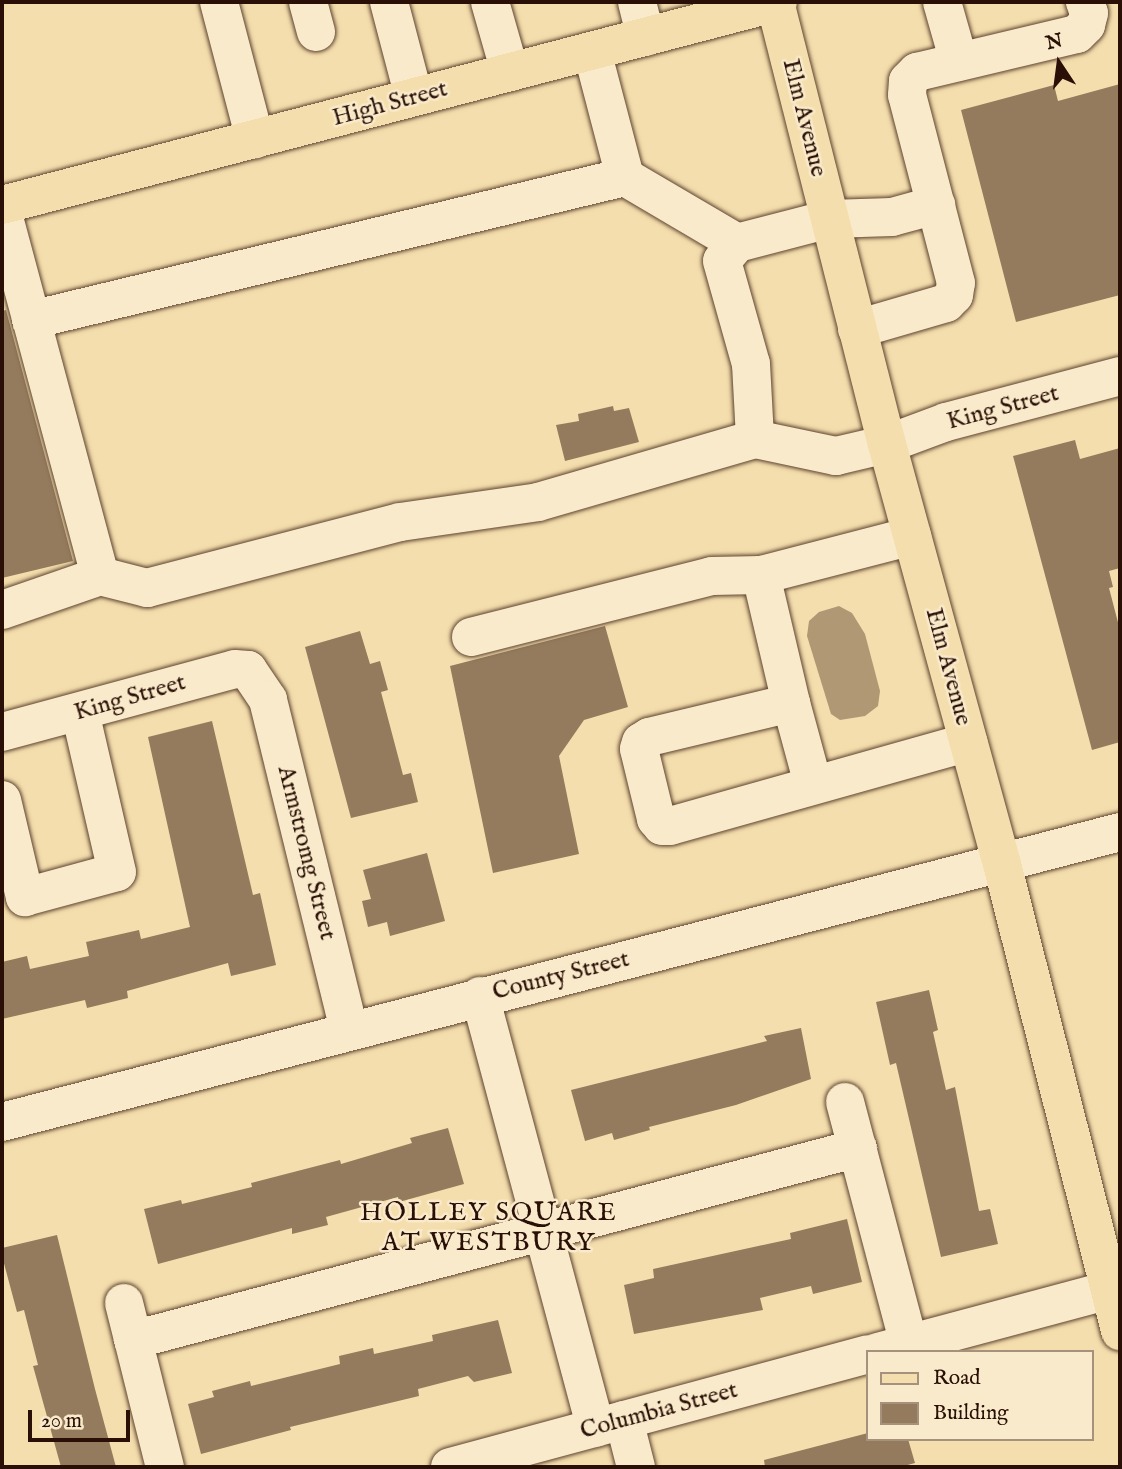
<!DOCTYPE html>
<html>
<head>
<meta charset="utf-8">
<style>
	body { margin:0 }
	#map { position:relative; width:1122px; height:1469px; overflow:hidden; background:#f5dead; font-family:"IM FELL English",serif }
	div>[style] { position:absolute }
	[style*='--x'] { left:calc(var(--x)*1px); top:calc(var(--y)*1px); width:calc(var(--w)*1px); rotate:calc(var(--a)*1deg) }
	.water>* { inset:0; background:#b09874 }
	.building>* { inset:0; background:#947b5d }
	.roads { filter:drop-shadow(0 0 2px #5d4330) drop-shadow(0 0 2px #5d4330) }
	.minor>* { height:38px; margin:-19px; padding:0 19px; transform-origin:19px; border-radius:19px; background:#f8eaca }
	.major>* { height:38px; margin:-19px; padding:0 19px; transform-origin:19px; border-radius:19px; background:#f5dead }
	span { translate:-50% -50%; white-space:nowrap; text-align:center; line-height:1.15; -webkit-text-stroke:5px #f8eaca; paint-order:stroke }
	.street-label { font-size:24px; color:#2a0f06 }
	.neighbourhood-label { font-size:26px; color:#2a0f06; letter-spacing:2px }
	.frame { position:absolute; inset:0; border:4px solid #2a0f06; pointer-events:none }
	.legend { position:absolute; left:866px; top:1350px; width:228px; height:91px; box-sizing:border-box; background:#f8eaca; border:2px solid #a6927c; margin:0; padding:9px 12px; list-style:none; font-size:21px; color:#2a0f06 }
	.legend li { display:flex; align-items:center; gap:14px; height:35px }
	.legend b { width:35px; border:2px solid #a6927c }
	.north { position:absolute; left:1024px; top:28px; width:70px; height:70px; -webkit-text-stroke:5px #f8eaca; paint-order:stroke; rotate:347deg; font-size:19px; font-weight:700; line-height:28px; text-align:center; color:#2a0f06 }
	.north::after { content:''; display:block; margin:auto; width:24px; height:32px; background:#2a0f06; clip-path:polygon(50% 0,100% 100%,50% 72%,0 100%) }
	.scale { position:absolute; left:28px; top:1410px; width:102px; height:32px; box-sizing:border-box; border:4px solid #2a0f06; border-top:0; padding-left:9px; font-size:21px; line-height:24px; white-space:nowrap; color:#2a0f06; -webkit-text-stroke:5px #f8eaca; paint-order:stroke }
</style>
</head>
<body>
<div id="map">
	<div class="water">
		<i style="clip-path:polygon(839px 606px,852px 613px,865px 634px,880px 691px,878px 706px,865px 716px,840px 720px,831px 714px,807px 636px,809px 621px,819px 612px)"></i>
	</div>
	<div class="building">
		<i style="clip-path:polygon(1120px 84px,1120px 295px,1016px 322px,961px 110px,1054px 85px,1058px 101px)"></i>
		<i style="clip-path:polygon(6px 310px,73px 561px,2px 578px,2px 311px)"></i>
		<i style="clip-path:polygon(613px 406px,614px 411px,629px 408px,639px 442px,565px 461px,556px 425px,579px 421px,578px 414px)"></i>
		<i style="clip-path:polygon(1075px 440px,1080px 459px,1120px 448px,1120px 568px,1109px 571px,1113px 587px,1109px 588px,1120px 630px,1120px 742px,1092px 750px,1013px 456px)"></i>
		<i style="clip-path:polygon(605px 626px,628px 707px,584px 720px,559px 756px,579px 854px,493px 873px,450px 666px)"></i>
		<i style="clip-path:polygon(360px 631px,370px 664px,380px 661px,388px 690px,381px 692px,403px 775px,411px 773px,418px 802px,351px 818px,305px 647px)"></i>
		<i style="clip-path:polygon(212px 721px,253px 895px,260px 893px,276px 965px,231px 976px,228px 963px,127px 991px,128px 998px,87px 1008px,85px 1000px,2px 1019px,2px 962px,27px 956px,30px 969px,89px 956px,86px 942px,139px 930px,141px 939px,190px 927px,148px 737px)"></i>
		<i style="clip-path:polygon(427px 853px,445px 921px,390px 936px,387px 922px,368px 927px,362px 901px,371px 899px,363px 870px)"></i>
		<i style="clip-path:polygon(929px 990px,938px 1030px,933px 1032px,946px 1090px,955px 1087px,979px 1211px,990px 1209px,998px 1244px,941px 1257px,896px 1063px,890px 1065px,876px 1002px)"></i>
		<i style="clip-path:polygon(801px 1028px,811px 1079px,736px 1105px,649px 1127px,650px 1130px,614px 1140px,612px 1133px,585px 1141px,571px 1090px,767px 1041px,764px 1036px)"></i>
		<i style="clip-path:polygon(448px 1128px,464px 1184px,399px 1202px,398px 1197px,326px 1217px,328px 1225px,292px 1234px,292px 1228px,158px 1264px,144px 1209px,181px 1200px,182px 1204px,252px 1187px,251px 1183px,340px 1160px,341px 1164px,412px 1143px,410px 1138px)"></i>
		<i style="clip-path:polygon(847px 1219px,862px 1282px,813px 1294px,811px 1286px,760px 1298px,763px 1310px,634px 1334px,624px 1285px,654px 1278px,653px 1269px,791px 1239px,790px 1233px)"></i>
		<i style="clip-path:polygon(57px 1235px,95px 1389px,116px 1467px,61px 1467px,33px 1366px,38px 1365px,24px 1310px,17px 1312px,2px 1256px,2px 1248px)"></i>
		<i style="clip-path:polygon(498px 1320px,512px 1373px,474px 1382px,468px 1376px,418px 1389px,419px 1396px,290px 1427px,291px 1430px,201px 1454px,188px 1404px,214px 1397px,212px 1391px,250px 1381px,251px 1386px,340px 1364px,339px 1356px,373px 1348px,374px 1354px,433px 1341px,432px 1335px)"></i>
		<i style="clip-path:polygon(868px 1433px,868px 1439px,908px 1439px,915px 1463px,900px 1467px,765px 1467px,764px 1460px)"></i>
	</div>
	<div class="roads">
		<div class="minor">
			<i style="--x:219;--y:2;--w:142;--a:75.3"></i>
			<i style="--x:308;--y:2;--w:31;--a:75"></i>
			<i style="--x:389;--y:2;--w:98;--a:75.3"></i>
			<i style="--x:490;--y:2;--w:73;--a:74.1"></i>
			<i style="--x:637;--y:2;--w:36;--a:76"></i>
			<i style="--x:942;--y:2;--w:62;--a:74.2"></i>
			<i style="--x:592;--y:51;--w:130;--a:75.3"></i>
			<i style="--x:625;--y:177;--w:130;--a:30.5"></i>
			<i style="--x:737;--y:243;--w:96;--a:-14.5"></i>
			<i style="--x:830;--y:219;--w:62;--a:-1.8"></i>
			<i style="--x:892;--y:217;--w:46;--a:-15.3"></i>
			<i style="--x:2;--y:210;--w:379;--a:75"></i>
			<i style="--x:100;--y:576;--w:49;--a:14.3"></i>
			<i style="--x:147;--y:588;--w:261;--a:-14.6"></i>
			<i style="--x:400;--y:522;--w:139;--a:-8.2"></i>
			<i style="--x:538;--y:502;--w:226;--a:-16.2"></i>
			<i style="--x:755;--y:439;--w:83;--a:11.9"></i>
			<i style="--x:836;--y:456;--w:52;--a:-13.2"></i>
			<i style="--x:887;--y:444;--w:63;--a:-20.4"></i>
			<i style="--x:946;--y:422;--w:180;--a:-14.8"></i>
			<i style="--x:737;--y:243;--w:23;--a:130"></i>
			<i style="--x:722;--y:261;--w:107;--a:74.3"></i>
			<i style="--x:751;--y:364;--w:75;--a:86.9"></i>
			<i style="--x:31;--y:320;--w:611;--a:-13.54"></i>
			<i style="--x:857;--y:329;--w:93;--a:-16.3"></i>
			<i style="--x:946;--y:303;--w:11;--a:-45"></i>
			<i style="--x:954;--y:295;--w:12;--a:-81"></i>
			<i style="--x:956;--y:283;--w:194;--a:-104.6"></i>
			<i style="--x:907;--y:95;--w:14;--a:-86"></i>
			<i style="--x:908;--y:81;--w:13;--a:-45"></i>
			<i style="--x:917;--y:72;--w:164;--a:-13.4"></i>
			<i style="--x:1077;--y:34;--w:13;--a:-45"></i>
			<i style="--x:1086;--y:25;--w:12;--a:-76"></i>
			<i style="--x:1089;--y:13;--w:12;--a:-110"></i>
			<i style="--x:912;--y:536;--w:156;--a:165.5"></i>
			<i style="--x:761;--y:575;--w:131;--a:76.8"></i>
			<i style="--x:791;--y:703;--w:146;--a:166.5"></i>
			<i style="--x:649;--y:737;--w:9;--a:148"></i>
			<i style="--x:641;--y:742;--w:7;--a:106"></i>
			<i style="--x:639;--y:749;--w:72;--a:76.3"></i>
			<i style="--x:656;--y:819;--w:9;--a:49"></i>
			<i style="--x:662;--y:826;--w:8;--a:0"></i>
			<i style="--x:670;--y:826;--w:310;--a:-15.7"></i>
			<i style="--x:2;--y:610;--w:104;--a:-19.1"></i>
			<i style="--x:471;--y:637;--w:249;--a:-14.2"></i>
			<i style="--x:712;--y:576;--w:49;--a:-1.2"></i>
			<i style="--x:791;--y:703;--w:84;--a:74.8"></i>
			<i style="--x:2;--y:732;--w:241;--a:-15.1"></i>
			<i style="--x:235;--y:669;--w:13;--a:4"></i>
			<i style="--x:248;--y:670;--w:36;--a:56"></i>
			<i style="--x:268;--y:700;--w:341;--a:76.2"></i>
			<i style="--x:2;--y:800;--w:100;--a:76.7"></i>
			<i style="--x:25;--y:897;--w:95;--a:-15.2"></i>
			<i style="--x:117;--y:872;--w:164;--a:-103"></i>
			<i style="--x:480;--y:996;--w:447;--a:75"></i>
			<i style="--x:845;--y:1102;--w:250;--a:75.2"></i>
			<i style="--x:2;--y:1122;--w:1155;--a:-14.54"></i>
			<i style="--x:124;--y:1303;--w:169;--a:76"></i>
			<i style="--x:133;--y:1340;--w:750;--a:-14.83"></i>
			<i style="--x:878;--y:1352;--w:251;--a:-15"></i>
			<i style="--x:624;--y:1420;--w:49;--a:75.7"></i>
			<i style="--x:450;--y:1467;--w:433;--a:-15.1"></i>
		</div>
		<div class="major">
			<i style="--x:775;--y:2;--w:456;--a:75.8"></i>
			<i style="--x:887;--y:444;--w:435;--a:74.7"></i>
			<i style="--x:1002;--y:864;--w:482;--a:75.8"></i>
			<i style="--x:2;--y:205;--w:802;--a:-14.66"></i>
		</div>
	</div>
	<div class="street-label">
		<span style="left:390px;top:104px;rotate:-15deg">High Street</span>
		<span style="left:804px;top:118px;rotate:76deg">Elm Avenue</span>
		<span style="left:1003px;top:408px;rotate:-15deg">King Street</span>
		<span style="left:948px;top:667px;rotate:75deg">Elm Avenue</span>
		<span style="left:130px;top:698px;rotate:-16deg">King Street</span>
		<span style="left:306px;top:853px;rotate:76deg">Armstromg Street</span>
		<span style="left:561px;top:976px;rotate:-14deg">County Street</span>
		<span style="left:659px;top:1411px;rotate:-15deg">Columbia Street</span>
	</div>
	<div class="neighbourhood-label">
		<span style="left:489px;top:1228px">HOLLEY SQUARE<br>AT WESTBURY</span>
	</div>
	<div class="frame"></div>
	<ul class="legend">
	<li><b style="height:9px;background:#f5dead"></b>Road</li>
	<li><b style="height:19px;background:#947b5d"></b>Building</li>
	</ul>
	<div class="north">N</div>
	<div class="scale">20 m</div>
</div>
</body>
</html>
